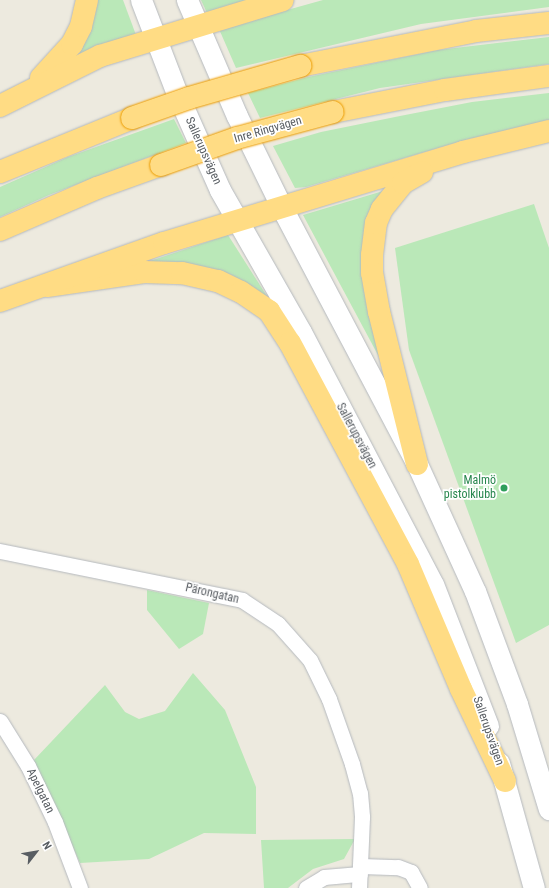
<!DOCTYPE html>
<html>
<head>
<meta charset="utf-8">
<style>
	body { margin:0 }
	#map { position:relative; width:549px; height:888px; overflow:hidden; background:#edeadf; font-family:"Roboto Condensed",sans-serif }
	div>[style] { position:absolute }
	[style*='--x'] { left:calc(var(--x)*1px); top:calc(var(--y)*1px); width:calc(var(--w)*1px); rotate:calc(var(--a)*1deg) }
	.green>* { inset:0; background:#bae8b8 }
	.roads { filter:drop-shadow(0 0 1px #b5b9be) drop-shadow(0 0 1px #b5b9be) }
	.minor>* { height:15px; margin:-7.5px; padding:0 7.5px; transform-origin:7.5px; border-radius:7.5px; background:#fff }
	.secondary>* { height:21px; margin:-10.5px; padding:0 10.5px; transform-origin:10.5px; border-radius:10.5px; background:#fff }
	.motorway>* { height:22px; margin:-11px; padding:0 11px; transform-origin:11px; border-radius:11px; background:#ffdc84 }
	.bridges { filter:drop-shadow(0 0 1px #ec9c00) drop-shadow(0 0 1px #ec9c00) }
	.motorway-bridge>* { height:22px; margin:-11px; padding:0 11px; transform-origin:11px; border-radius:11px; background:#ffdc84 }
	.dots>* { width:11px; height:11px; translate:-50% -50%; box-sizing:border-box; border:2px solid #fff; border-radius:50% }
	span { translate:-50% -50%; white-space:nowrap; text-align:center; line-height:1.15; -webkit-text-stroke:3.5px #fff; paint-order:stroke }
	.street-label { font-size:12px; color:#585d62 }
	.leisure-label { font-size:12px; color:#27864d }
	.right { translate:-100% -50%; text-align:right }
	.north { position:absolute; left:16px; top:832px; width:40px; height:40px; -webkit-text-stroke:3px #fff; paint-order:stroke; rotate:59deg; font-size:11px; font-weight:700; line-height:16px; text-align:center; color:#585d62 }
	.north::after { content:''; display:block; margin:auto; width:14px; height:18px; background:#585d62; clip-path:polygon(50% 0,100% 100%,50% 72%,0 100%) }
</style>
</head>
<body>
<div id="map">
	<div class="green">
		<i style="clip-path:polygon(96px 0,123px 0,136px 35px,71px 59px)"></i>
		<i style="clip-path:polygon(201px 0,255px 0,207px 13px)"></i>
		<i style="clip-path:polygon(323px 0,549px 0,549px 7px,421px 24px,236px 68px,219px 29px)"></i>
		<i style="clip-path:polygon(549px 37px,549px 64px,380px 88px,260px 118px,248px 93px,308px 77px,438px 50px)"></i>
		<i style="clip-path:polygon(549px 93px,549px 122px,469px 139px,306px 187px,295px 188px,273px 146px,321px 132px,400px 116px,472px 102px)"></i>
		<i style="clip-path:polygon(174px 119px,186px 143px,49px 195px,0 217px,0 187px,68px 157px)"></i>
		<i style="clip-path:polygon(383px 191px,377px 201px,386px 370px,303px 215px)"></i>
		<i style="clip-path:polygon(534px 204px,549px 248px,549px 625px,516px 643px,409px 350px,395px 248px)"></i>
		<i style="clip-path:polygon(228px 235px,272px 304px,144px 263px)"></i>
		<i style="clip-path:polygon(147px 590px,209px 603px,203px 634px,179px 649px,147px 610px)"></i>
		<i style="clip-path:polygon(193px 673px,225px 710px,256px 787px,256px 834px,204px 833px,149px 859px,80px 863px,34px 760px,105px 685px,125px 712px,139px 719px,165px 711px)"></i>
		<i style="clip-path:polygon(355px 839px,344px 859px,313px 869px,288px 888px,264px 888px,261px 840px)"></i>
	</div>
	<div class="roads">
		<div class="minor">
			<i style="--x:0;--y:551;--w:247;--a:11.4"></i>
			<i style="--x:242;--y:600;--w:43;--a:33.7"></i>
			<i style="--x:278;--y:624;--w:48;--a:48.4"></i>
			<i style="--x:310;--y:660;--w:43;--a:64"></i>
			<i style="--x:329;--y:699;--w:69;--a:70.5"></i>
			<i style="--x:352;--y:764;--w:30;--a:75"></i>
			<i style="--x:360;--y:793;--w:24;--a:85"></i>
			<i style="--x:362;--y:817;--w:71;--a:92.4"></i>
			<i style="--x:0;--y:721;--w:53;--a:58.1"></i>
			<i style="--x:28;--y:766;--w:62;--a:64.3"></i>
			<i style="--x:55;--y:822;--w:71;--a:69.3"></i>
			<i style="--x:361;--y:866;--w:37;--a:2"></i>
			<i style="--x:398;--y:867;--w:14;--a:21"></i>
			<i style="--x:411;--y:872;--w:18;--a:61"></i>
			<i style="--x:306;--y:888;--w:21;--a:-31"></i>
			<i style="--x:324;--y:877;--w:36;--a:-5"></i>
		</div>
		<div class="secondary">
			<i style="--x:141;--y:0;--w:97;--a:69"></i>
			<i style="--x:176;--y:91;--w:108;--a:66"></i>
			<i style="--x:220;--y:190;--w:163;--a:60.3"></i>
			<i style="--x:301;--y:332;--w:284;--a:62.4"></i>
			<i style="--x:433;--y:584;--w:152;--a:68.8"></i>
			<i style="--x:187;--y:0;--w:126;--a:66.7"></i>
			<i style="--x:237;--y:116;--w:102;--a:63.9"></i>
			<i style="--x:282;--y:208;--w:289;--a:62.2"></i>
			<i style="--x:417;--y:464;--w:140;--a:65.5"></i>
			<i style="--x:475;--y:591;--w:121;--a:69.6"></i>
			<i style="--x:517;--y:704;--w:110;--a:73.1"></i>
			<i style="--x:499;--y:763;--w:130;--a:74.4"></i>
		</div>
		<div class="motorway">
			<i style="--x:300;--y:66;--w:179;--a:-11.2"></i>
			<i style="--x:476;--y:31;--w:73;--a:-6.3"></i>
			<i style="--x:41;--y:78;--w:46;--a:-47.6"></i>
			<i style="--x:72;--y:44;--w:20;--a:-63"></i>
			<i style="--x:81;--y:26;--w:27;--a:-77"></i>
			<i style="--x:0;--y:106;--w:112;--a:-26.6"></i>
			<i style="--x:100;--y:56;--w:191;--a:-17"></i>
			<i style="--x:333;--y:112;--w:114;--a:-11.1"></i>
			<i style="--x:445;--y:90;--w:105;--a:-7.7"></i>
			<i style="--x:0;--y:172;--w:143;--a:-22.2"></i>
			<i style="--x:0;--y:230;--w:106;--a:-23.4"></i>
			<i style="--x:97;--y:188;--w:68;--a:-19.8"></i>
			<i style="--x:47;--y:286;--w:98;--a:-8.2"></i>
			<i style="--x:144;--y:272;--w:38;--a:2"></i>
			<i style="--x:182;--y:273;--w:37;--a:13"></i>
			<i style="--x:218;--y:281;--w:25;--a:26"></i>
			<i style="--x:241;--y:292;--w:34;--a:34"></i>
			<i style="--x:269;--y:311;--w:38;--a:57"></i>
			<i style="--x:290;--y:343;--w:251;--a:61.9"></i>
			<i style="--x:408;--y:564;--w:136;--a:67"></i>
			<i style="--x:461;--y:689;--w:102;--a:64.4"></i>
			<i style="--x:0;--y:301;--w:174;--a:-19.5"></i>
			<i style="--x:164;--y:243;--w:313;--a:-16.9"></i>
			<i style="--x:463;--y:152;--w:89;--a:-13.7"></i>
			<i style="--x:417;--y:464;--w:157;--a:-104"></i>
			<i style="--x:379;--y:312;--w:40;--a:-100"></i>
			<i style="--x:372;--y:273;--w:18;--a:-90"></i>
			<i style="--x:372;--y:255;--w:32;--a:-83"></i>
			<i style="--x:376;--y:223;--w:15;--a:-67"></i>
			<i style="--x:382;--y:209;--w:33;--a:-51"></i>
			<i style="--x:403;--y:183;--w:22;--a:-30"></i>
		</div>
	</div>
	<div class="bridges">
		<div class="motorway-bridge">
			<i style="--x:132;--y:118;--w:60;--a:-19.3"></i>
			<i style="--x:189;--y:98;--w:116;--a:-16.1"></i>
			<i style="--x:161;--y:165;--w:81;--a:-19.6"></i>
			<i style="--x:237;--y:138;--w:99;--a:-15.2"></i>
		</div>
	</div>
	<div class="dots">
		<i style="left:504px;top:488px;background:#2e9e5b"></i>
	</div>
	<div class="street-label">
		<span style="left:268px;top:130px;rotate:-16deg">Inre Ringvägen</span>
		<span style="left:203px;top:151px;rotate:66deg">Sallerupsvägen</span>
		<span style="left:356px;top:436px;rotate:62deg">Sallerupsvägen</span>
		<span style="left:212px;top:594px;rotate:13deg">Pärongatan</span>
		<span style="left:488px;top:731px;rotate:71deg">Sallerupsvägen</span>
		<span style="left:40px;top:791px;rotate:64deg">Apelgatan</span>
	</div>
	<div class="leisure-label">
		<span class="right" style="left:496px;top:488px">Malmö<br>pistolklubb</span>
	</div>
	<div class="north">N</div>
</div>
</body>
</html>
